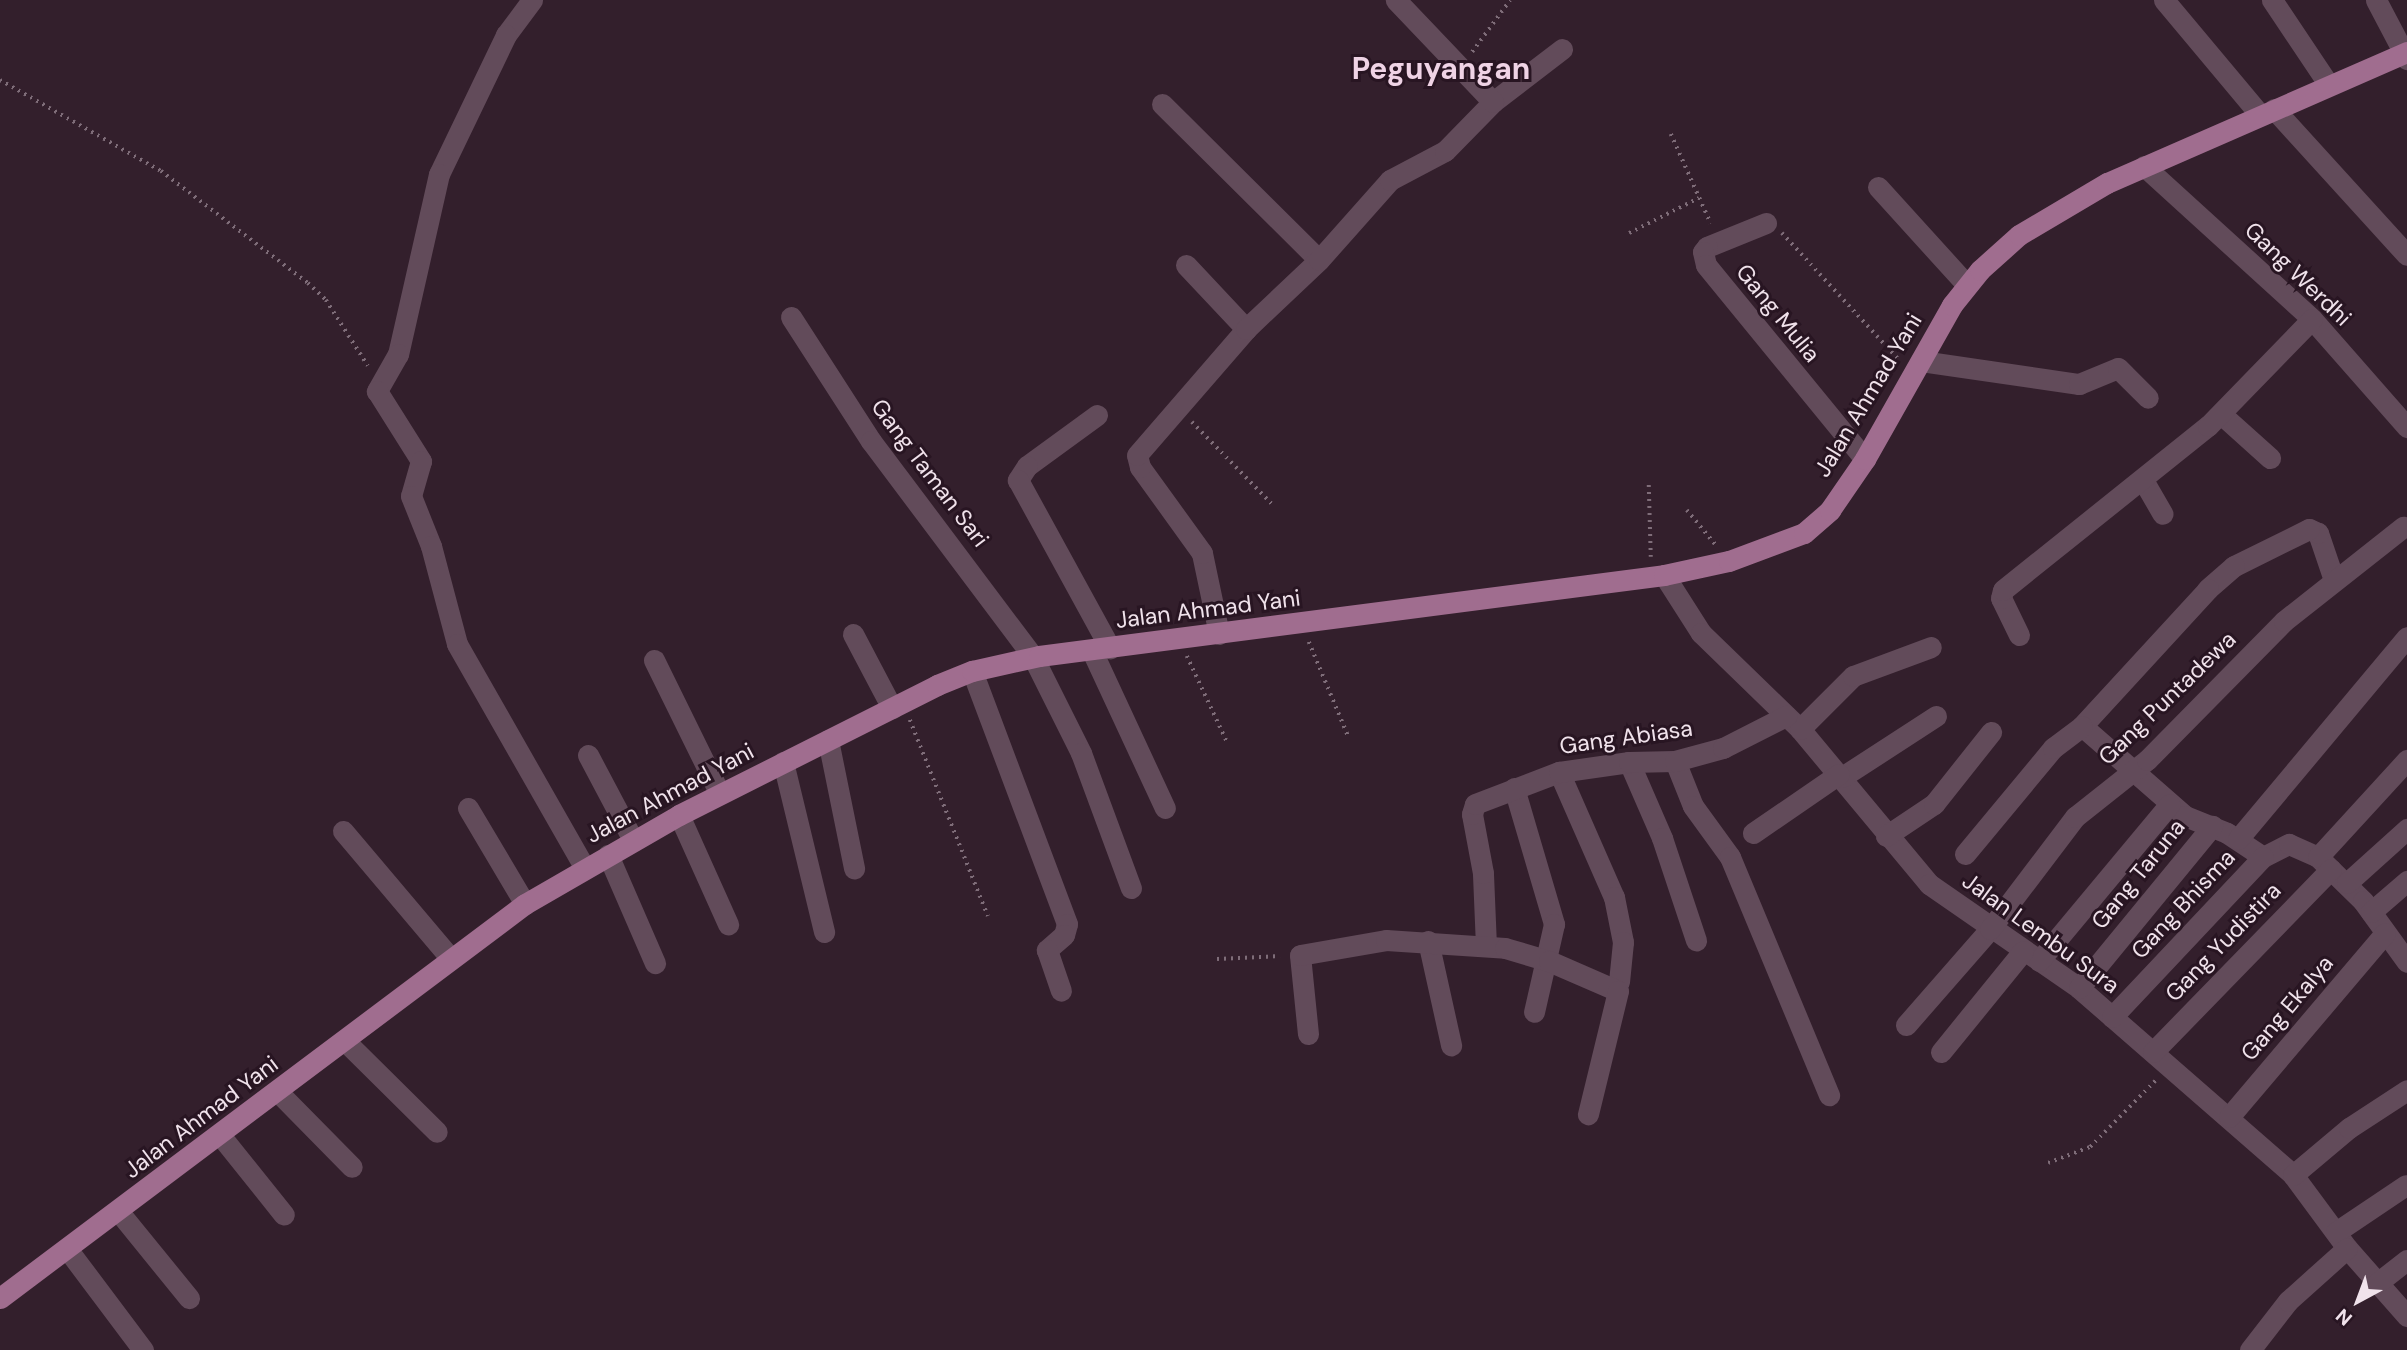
<!DOCTYPE html>
<html>
<head>
<meta charset="utf-8">
<style>
	body { margin:0 }
	#map { position:relative; width:2407px; height:1350px; overflow:hidden; background:#331f2c; font-family:"DM Sans",sans-serif }
	div>[style] { position:absolute }
	[style*='--x'] { left:calc(var(--x)*1px); top:calc(var(--y)*1px); width:calc(var(--w)*1px); rotate:calc(var(--a)*1deg) }
	.path>* { height:3.5px; margin-top:-1.75px; transform-origin:0; background:repeating-linear-gradient(90deg,#7f6d79 0 2px,transparent 0 7px) }
	.minor>* { height:21px; margin:-10.5px; padding:0 10.5px; transform-origin:10.5px; border-radius:10.5px; background:#624b5a }
	.major>* { height:21px; margin:-10.5px; padding:0 10.5px; transform-origin:10.5px; border-radius:10.5px; background:#a06d8f }
	span { translate:-50% -50%; white-space:nowrap; text-align:center; line-height:1.15; -webkit-text-stroke:6px #281522; paint-order:stroke }
	.street-label { font-size:23px; color:#f0e2eb }
	.district-label { font-size:30px; color:#efd3e5; font-weight:700 }
	.north { position:absolute; left:2323px; top:1266px; width:70px; height:70px; -webkit-text-stroke:5px #281522; paint-order:stroke; rotate:221deg; font-size:19px; font-weight:700; line-height:28px; text-align:center; color:#f0e2eb }
	.north::after { content:''; display:block; margin:auto; width:24px; height:32px; background:#f0e2eb; clip-path:polygon(50% 0,100% 100%,50% 72%,0 100%) }
</style>
</head>
<body>
<div id="map">
	<div class="path">
		<i style="--x:1472;--y:52;--w:64;--a:-53.8"></i>
		<i style="--x:0;--y:80;--w:185;--a:29.5"></i>
		<i style="--x:161;--y:171;--w:185;--a:37.3"></i>
		<i style="--x:308;--y:283;--w:25;--a:43"></i>
		<i style="--x:326;--y:300;--w:78;--a:57.5"></i>
		<i style="--x:1671;--y:134;--w:98;--a:66"></i>
		<i style="--x:1629;--y:233;--w:78;--a:-26.6"></i>
		<i style="--x:1782;--y:233;--w:174;--a:47.3"></i>
		<i style="--x:1192;--y:422;--w:117;--a:45.7"></i>
		<i style="--x:1649;--y:485;--w:72;--a:88.4"></i>
		<i style="--x:1687;--y:510;--w:44;--a:50.5"></i>
		<i style="--x:1309;--y:642;--w:104;--a:67.4"></i>
		<i style="--x:1187;--y:656;--w:97;--a:65"></i>
		<i style="--x:910;--y:720;--w:211;--a:68.3"></i>
		<i style="--x:1217;--y:959;--w:63;--a:-2.7"></i>
		<i style="--x:2048;--y:1163;--w:45;--a:-20.9"></i>
		<i style="--x:2090;--y:1147;--w:93;--a:-45.4"></i>
	</div>
	<div class="minor">
		<i style="--x:532;--y:0;--w:44;--a:126.6"></i>
		<i style="--x:506;--y:35;--w:154;--a:115.7"></i>
		<i style="--x:439;--y:174;--w:185;--a:102.8"></i>
		<i style="--x:398;--y:354;--w:43;--a:119.6"></i>
		<i style="--x:377;--y:391;--w:83;--a:57.8"></i>
		<i style="--x:421;--y:461;--w:36;--a:106"></i>
		<i style="--x:411;--y:496;--w:54;--a:68.2"></i>
		<i style="--x:431;--y:546;--w:101;--a:75.1"></i>
		<i style="--x:457;--y:644;--w:258;--a:60.3"></i>
		<i style="--x:2164;--y:0;--w:150;--a:50.1"></i>
		<i style="--x:2272;--y:0;--w:102;--a:56.2"></i>
		<i style="--x:2376;--y:0;--w:67;--a:62.3"></i>
		<i style="--x:1493;--y:102;--w:87;--a:-37.5"></i>
		<i style="--x:1162;--y:104;--w:221;--a:44.8"></i>
		<i style="--x:2274;--y:109;--w:197;--a:47.7"></i>
		<i style="--x:2144;--y:166;--w:227;--a:42.3"></i>
		<i style="--x:2312;--y:319;--w:144;--a:48.7"></i>
		<i style="--x:1878;--y:187;--w:132;--a:47.8"></i>
		<i style="--x:1766;--y:223;--w:64;--a:157.9"></i>
		<i style="--x:1707;--y:247;--w:6;--a:129"></i>
		<i style="--x:1703;--y:252;--w:13;--a:77"></i>
		<i style="--x:1706;--y:265;--w:251;--a:50.7"></i>
		<i style="--x:1186;--y:265;--w:88;--a:46.8"></i>
		<i style="--x:791;--y:317;--w:148;--a:57.2"></i>
		<i style="--x:871;--y:441;--w:270;--a:53.1"></i>
		<i style="--x:1033;--y:657;--w:107;--a:63.4"></i>
		<i style="--x:1081;--y:753;--w:144;--a:69.7"></i>
		<i style="--x:1921;--y:361;--w:160;--a:8.3"></i>
		<i style="--x:2079;--y:384;--w:42;--a:-22.3"></i>
		<i style="--x:2118;--y:368;--w:42;--a:45"></i>
		<i style="--x:2221;--y:414;--w:66;--a:41.9"></i>
		<i style="--x:1097;--y:415;--w:87;--a:143.9"></i>
		<i style="--x:1027;--y:466;--w:17;--a:123"></i>
		<i style="--x:1018;--y:480;--w:192;--a:61.3"></i>
		<i style="--x:2143;--y:480;--w:39;--a:60"></i>
		<i style="--x:1664;--y:575;--w:69;--a:57.5"></i>
		<i style="--x:1701;--y:633;--w:138;--a:44.1"></i>
		<i style="--x:1800;--y:729;--w:202;--a:50.2"></i>
		<i style="--x:1929;--y:884;--w:183;--a:34.7"></i>
		<i style="--x:2079;--y:988;--w:284;--a:41.1"></i>
		<i style="--x:2293;--y:1175;--w:91;--a:53.5"></i>
		<i style="--x:2347;--y:1248;--w:91;--a:48.6"></i>
		<i style="--x:2334;--y:580;--w:50;--a:-108.8"></i>
		<i style="--x:2318;--y:533;--w:10;--a:-156"></i>
		<i style="--x:2309;--y:529;--w:84;--a:153.7"></i>
		<i style="--x:2234;--y:566;--w:35;--a:139"></i>
		<i style="--x:2208;--y:589;--w:186;--a:132.6"></i>
		<i style="--x:2082;--y:726;--w:137;--a:41.1"></i>
		<i style="--x:2185;--y:816;--w:45;--a:22"></i>
		<i style="--x:2227;--y:833;--w:43;--a:33.7"></i>
		<i style="--x:2263;--y:857;--w:29;--a:-27"></i>
		<i style="--x:2289;--y:844;--w:32;--a:24"></i>
		<i style="--x:2318;--y:857;--w:63;--a:44.4"></i>
		<i style="--x:2363;--y:901;--w:75;--a:54.2"></i>
		<i style="--x:853;--y:634;--w:84;--a:62.2"></i>
		<i style="--x:1219;--y:634;--w:83;--a:-101.9"></i>
		<i style="--x:1202;--y:553;--w:106;--a:-125.8"></i>
		<i style="--x:1140;--y:467;--w:12;--a:-104"></i>
		<i style="--x:1137;--y:455;--w:167;--a:-49.1"></i>
		<i style="--x:1246;--y:329;--w:100;--a:-43.4"></i>
		<i style="--x:1319;--y:260;--w:107;--a:-48.4"></i>
		<i style="--x:1390;--y:180;--w:62;--a:-27.8"></i>
		<i style="--x:1445;--y:151;--w:69;--a:-45.6"></i>
		<i style="--x:1493;--y:102;--w:141;--a:-133.6"></i>
		<i style="--x:2019;--y:635;--w:41;--a:-115.9"></i>
		<i style="--x:2001;--y:598;--w:8;--a:-76"></i>
		<i style="--x:2003;--y:590;--w:263;--a:-38.7"></i>
		<i style="--x:2208;--y:426;--w:149;--a:-45.8"></i>
		<i style="--x:1092;--y:651;--w:173;--a:65.1"></i>
		<i style="--x:654;--y:660;--w:149;--a:63.8"></i>
		<i style="--x:972;--y:671;--w:270;--a:69.4"></i>
		<i style="--x:1067;--y:924;--w:11;--a:105"></i>
		<i style="--x:1064;--y:935;--w:23;--a:139"></i>
		<i style="--x:1047;--y:950;--w:43;--a:71.1"></i>
		<i style="--x:1800;--y:729;--w:75;--a:-45"></i>
		<i style="--x:1853;--y:676;--w:83;--a:-20.4"></i>
		<i style="--x:828;--y:740;--w:131;--a:78.5"></i>
		<i style="--x:588;--y:755;--w:96;--a:62.1"></i>
		<i style="--x:1675;--y:761;--w:48;--a:68.2"></i>
		<i style="--x:1693;--y:806;--w:63;--a:54"></i>
		<i style="--x:1730;--y:857;--w:258;--a:67.4"></i>
		<i style="--x:783;--y:762;--w:175;--a:76.4"></i>
		<i style="--x:1629;--y:762;--w:83;--a:66.5"></i>
		<i style="--x:1662;--y:838;--w:108;--a:71.6"></i>
		<i style="--x:1559;--y:772;--w:137;--a:66.3"></i>
		<i style="--x:1614;--y:897;--w:46;--a:78.7"></i>
		<i style="--x:1623;--y:942;--w:40;--a:95.7"></i>
		<i style="--x:1842;--y:777;--w:112;--a:-33"></i>
		<i style="--x:1514;--y:788;--w:142;--a:73.6"></i>
		<i style="--x:1554;--y:924;--w:90;--a:102.8"></i>
		<i style="--x:468;--y:808;--w:112;--a:59.3"></i>
		<i style="--x:679;--y:815;--w:120;--a:65.8"></i>
		<i style="--x:343;--y:831;--w:167;--a:49.8"></i>
		<i style="--x:1753;--y:833;--w:104;--a:-34.5"></i>
		<i style="--x:1886;--y:836;--w:58;--a:-33.7"></i>
		<i style="--x:1934;--y:804;--w:92;--a:-51.6"></i>
		<i style="--x:2238;--y:839;--w:263;--a:-50.1"></i>
		<i style="--x:1965;--y:854;--w:138;--a:-50.3"></i>
		<i style="--x:2053;--y:748;--w:36;--a:-37"></i>
		<i style="--x:608;--y:855;--w:118;--a:66.5"></i>
		<i style="--x:2318;--y:857;--w:132;--a:-47.5"></i>
		<i style="--x:2347;--y:883;--w:81;--a:-42"></i>
		<i style="--x:2371;--y:912;--w:48;--a:-40.7"></i>
		<i style="--x:1428;--y:941;--w:107;--a:77.5"></i>
		<i style="--x:1486;--y:946;--w:73;--a:-92.4"></i>
		<i style="--x:1483;--y:873;--w:60;--a:-100.6"></i>
		<i style="--x:1472;--y:814;--w:10;--a:-73"></i>
		<i style="--x:1475;--y:804;--w:90;--a:-20.9"></i>
		<i style="--x:1559;--y:772;--w:71;--a:-8.1"></i>
		<i style="--x:1629;--y:762;--w:46;--a:-1.2"></i>
		<i style="--x:1675;--y:761;--w:50;--a:-15.2"></i>
		<i style="--x:1723;--y:748;--w:71;--a:-26.9"></i>
		<i style="--x:2039;--y:961;--w:204;--a:-50.2"></i>
		<i style="--x:2079;--y:988;--w:210;--a:-50.6"></i>
		<i style="--x:2112;--y:1017;--w:220;--a:-46.7"></i>
		<i style="--x:1906;--y:1025;--w:128;--a:-48.8"></i>
		<i style="--x:1990;--y:929;--w:141;--a:-52.8"></i>
		<i style="--x:2075;--y:817;--w:92;--a:-38.4"></i>
		<i style="--x:2147;--y:760;--w:195;--a:-45.4"></i>
		<i style="--x:2284;--y:621;--w:152;--a:-38.3"></i>
		<i style="--x:1308;--y:1034;--w:79;--a:-95.8"></i>
		<i style="--x:1300;--y:955;--w:87;--a:-9.9"></i>
		<i style="--x:1386;--y:940;--w:119;--a:3.8"></i>
		<i style="--x:1505;--y:948;--w:46;--a:16.5"></i>
		<i style="--x:1549;--y:961;--w:75;--a:23.5"></i>
		<i style="--x:1618;--y:991;--w:127;--a:103.7"></i>
		<i style="--x:345;--y:1041;--w:129;--a:44.7"></i>
		<i style="--x:1941;--y:1052;--w:130;--a:-50.9"></i>
		<i style="--x:2153;--y:1052;--w:255;--a:-45.8"></i>
		<i style="--x:278;--y:1092;--w:105;--a:45.4"></i>
		<i style="--x:2229;--y:1117;--w:241;--a:-49.7"></i>
		<i style="--x:220;--y:1135;--w:102;--a:51.3"></i>
		<i style="--x:2293;--y:1175;--w:73;--a:-40"></i>
		<i style="--x:2349;--y:1128;--w:69;--a:-33.2"></i>
		<i style="--x:119;--y:1212;--w:111;--a:50.9"></i>
		<i style="--x:2336;--y:1232;--w:84;--a:-33.9"></i>
		<i style="--x:68;--y:1250;--w:125;--a:53.1"></i>
		<i style="--x:2376;--y:1284;--w:39;--a:-38"></i>
		<i style="--x:2250;--y:1350;--w:62;--a:-52.2"></i>
		<i style="--x:2288;--y:1301;--w:79;--a:-41.9"></i>
	</div>
	<div class="major">
		<i style="--x:0;--y:1298;--w:656;--a:-36.89"></i>
		<i style="--x:525;--y:904;--w:178;--a:-30"></i>
		<i style="--x:679;--y:815;--w:289;--a:-26.7"></i>
		<i style="--x:937;--y:685;--w:38;--a:-22"></i>
		<i style="--x:972;--y:671;--w:69;--a:-12.6"></i>
		<i style="--x:1039;--y:656;--w:630;--a:-7.38"></i>
		<i style="--x:1664;--y:575;--w:66;--a:-12.2"></i>
		<i style="--x:1729;--y:561;--w:80;--a:-20.5"></i>
		<i style="--x:1804;--y:533;--w:35;--a:-41"></i>
		<i style="--x:1830;--y:510;--w:62;--a:-55.5"></i>
		<i style="--x:1865;--y:459;--w:177;--a:-60.5"></i>
		<i style="--x:1952;--y:305;--w:45;--a:-51.3"></i>
		<i style="--x:1980;--y:270;--w:52;--a:-41.9"></i>
		<i style="--x:2019;--y:235;--w:102;--a:-30.6"></i>
		<i style="--x:2107;--y:183;--w:327;--a:-23.6"></i>
	</div>
	<div class="street-label">
		<span style="left:2298px;top:274px;rotate:44deg">Gang Werdhi</span>
		<span style="left:1778px;top:313px;rotate:51deg">Gang Mulia</span>
		<span style="left:1868px;top:395px;rotate:-59deg">Jalan Ahmad Yani</span>
		<span style="left:930px;top:473px;rotate:53deg">Gang Taman Sari</span>
		<span style="left:1208px;top:609px;rotate:-7deg">Jalan Ahmad Yani</span>
		<span style="left:2167px;top:698px;rotate:-44deg">Gang Puntadewa</span>
		<span style="left:1626px;top:737px;rotate:-8deg">Gang Abiasa</span>
		<span style="left:670px;top:793px;rotate:-28deg">Jalan Ahmad Yani</span>
		<span style="left:2138px;top:874px;rotate:-51deg">Gang Taruna</span>
		<span style="left:2183px;top:904px;rotate:-47deg">Gang Bhisma</span>
		<span style="left:2041px;top:933px;rotate:36deg">Jalan Lembu Sura</span>
		<span style="left:2223px;top:942px;rotate:-46deg">Gang Yudistira</span>
		<span style="left:2287px;top:1008px;rotate:-50deg">Gang Ekalya</span>
		<span style="left:201px;top:1117px;rotate:-37deg">Jalan Ahmad Yani</span>
	</div>
	<div class="district-label">
		<span style="left:1441px;top:69px">Peguyangan</span>
	</div>
	<div class="north">N</div>
</div>
</body>
</html>
